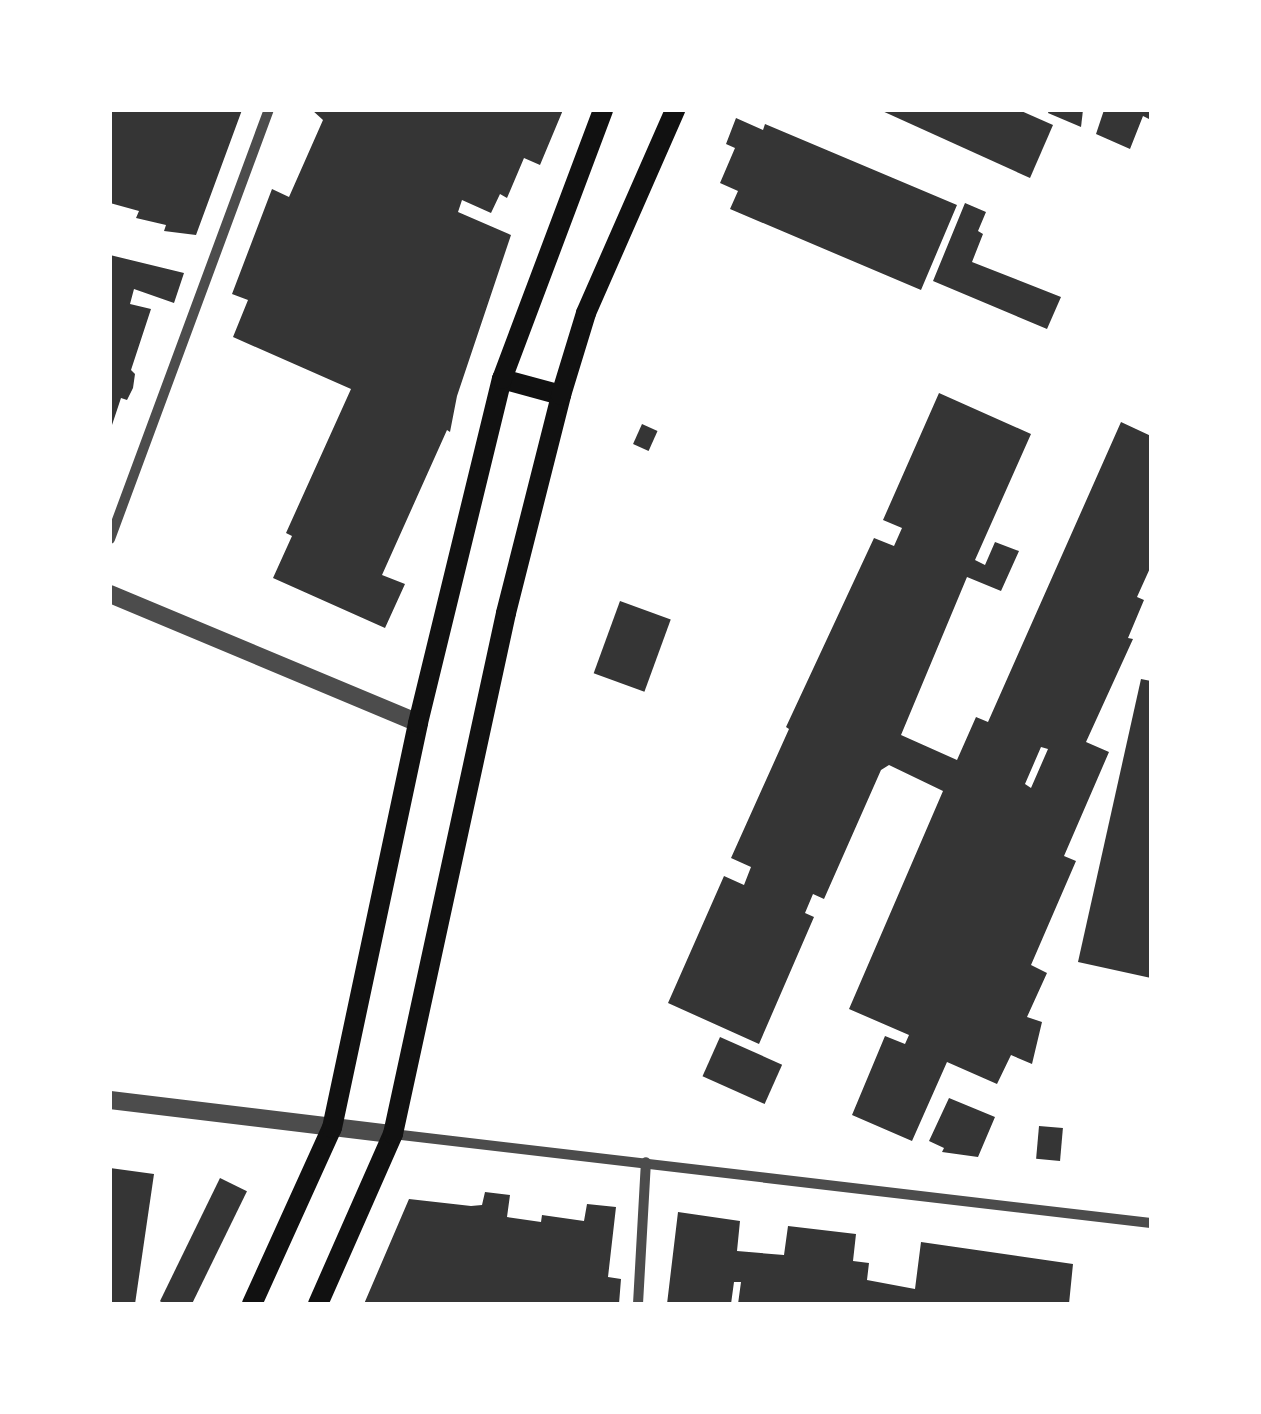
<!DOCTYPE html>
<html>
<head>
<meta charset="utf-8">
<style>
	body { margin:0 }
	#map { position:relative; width:1261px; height:1414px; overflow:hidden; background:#fff; font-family:"Zilla Slab",serif }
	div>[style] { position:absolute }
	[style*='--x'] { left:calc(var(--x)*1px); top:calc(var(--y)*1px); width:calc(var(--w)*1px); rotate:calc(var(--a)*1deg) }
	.building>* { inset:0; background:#353535; transform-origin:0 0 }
	.minor>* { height:10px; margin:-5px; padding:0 5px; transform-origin:5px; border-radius:5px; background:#4c4c4c }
	.tertiary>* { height:18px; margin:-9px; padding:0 9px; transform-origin:9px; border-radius:9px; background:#4c4c4c }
	.secondary>* { height:20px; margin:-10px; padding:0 10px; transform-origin:10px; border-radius:10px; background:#111 }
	span { translate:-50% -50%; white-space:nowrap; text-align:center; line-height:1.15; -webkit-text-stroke:10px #fff; paint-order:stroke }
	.frame { position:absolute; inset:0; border:112px solid #fff; pointer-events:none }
</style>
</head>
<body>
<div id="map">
	<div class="building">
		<i style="clip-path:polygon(110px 110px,242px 110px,196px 235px,164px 231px,166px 225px,136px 218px,139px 211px,110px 203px)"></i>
		<i style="clip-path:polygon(312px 110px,563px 110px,540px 165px,524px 158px,507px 198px,500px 194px,491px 213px,462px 200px,458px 212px,511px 235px,457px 396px,450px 432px,447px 430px,382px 575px,405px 584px,385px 628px,273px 578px,292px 536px,286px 533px,351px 389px,233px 337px,248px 300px,232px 294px,272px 189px,289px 197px,323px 120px)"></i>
		<i style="clip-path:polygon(880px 110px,1019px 110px,1053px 125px,1030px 178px)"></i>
		<i style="clip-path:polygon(1049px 110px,1083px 110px,1081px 127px,1048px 113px)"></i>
		<i style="clip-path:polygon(1104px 110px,1151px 110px,1151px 120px,1143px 116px,1130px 149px,1096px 134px)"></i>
		<i style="clip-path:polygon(736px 118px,763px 130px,765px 124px,957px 205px,921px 290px,730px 209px,738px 191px,720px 183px,735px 148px,726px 144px)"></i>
		<i style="clip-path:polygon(965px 203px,986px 212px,978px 231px,983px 234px,972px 262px,1061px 297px,1047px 329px,933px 281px)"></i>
		<i style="clip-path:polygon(110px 255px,184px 273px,174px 303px,134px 289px,130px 304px,151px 309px,131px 370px,135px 374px,133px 388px,127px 400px,121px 398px,111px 428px)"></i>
		<i style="clip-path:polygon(evenodd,939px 393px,1031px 434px,975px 560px,985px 565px,995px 542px,1019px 551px,1001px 591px,967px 577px,901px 735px,957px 760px,976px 717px,988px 722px,1121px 422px,1151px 436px,1151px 566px,1137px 597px,1144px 600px,1128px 638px,1133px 639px,1086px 742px,1109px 752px,1064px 856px,1076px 861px,1031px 965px,1047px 973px,1027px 1017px,1042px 1022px,1032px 1064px,1011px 1055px,997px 1084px,947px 1062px,912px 1141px,852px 1115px,885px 1036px,905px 1044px,909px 1035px,849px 1009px,943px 791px,889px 765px,881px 770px,824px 899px,813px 894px,805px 913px,814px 917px,759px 1044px,668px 1003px,724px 876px,744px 885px,751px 867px,731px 858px,789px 729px,786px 727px,874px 538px,894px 546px,902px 528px,883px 520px,939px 393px,1041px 747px,1048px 749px,1031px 788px,1025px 784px,1041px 747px)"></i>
		<i style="left:642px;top:424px;width:17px;height:22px;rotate:24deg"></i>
		<i style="left:620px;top:601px;width:54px;height:77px;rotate:20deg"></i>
		<i style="clip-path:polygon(1141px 679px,1151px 681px,1151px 978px,1078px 962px)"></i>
		<i style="left:720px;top:1037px;width:68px;height:43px;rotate:24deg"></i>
		<i style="clip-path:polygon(949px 1098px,995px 1117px,978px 1157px,942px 1152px,944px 1148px,929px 1141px)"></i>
		<i style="left:1039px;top:1126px;width:24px;height:33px;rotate:5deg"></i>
		<i style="clip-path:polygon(110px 1168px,154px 1174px,135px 1304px,110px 1304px)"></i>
		<i style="left:220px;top:1178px;width:30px;height:137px;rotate:26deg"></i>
		<i style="clip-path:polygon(485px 1192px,510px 1195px,507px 1217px,541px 1222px,542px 1215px,584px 1221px,587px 1204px,616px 1207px,608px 1277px,621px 1279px,619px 1304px,364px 1304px,409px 1199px,471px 1206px,482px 1205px)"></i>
		<i style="clip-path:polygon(678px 1212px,740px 1221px,737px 1251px,784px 1255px,788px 1226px,856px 1234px,853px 1261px,869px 1263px,867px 1280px,915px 1289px,921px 1242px,1073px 1264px,1069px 1304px,738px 1304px,741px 1282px,734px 1282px,731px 1304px,667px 1304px)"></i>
	</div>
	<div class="minor">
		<i style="--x:110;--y:539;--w:458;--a:-69.7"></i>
		<i style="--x:393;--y:1134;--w:763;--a:6.7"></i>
		<i style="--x:638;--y:1304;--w:142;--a:-86.8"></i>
	</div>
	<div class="tertiary">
		<i style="--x:110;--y:594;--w:334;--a:22.7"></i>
		<i style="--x:110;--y:1100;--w:285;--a:6.9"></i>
	</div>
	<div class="secondary">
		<i style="--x:502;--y:379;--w:61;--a:15.2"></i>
		<i style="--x:252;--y:1304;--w:193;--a:-65.6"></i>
		<i style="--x:332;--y:1128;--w:414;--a:-78"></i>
		<i style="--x:418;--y:723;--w:354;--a:-76.3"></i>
		<i style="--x:502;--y:379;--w:287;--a:-69.4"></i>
		<i style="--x:318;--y:1304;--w:186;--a:-66.2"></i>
		<i style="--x:393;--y:1134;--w:533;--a:-77.76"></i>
		<i style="--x:506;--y:613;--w:225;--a:-75.8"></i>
		<i style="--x:561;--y:395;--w:86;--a:-73"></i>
		<i style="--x:586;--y:313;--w:222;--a:-66.3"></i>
	</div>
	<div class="frame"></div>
</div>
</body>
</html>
